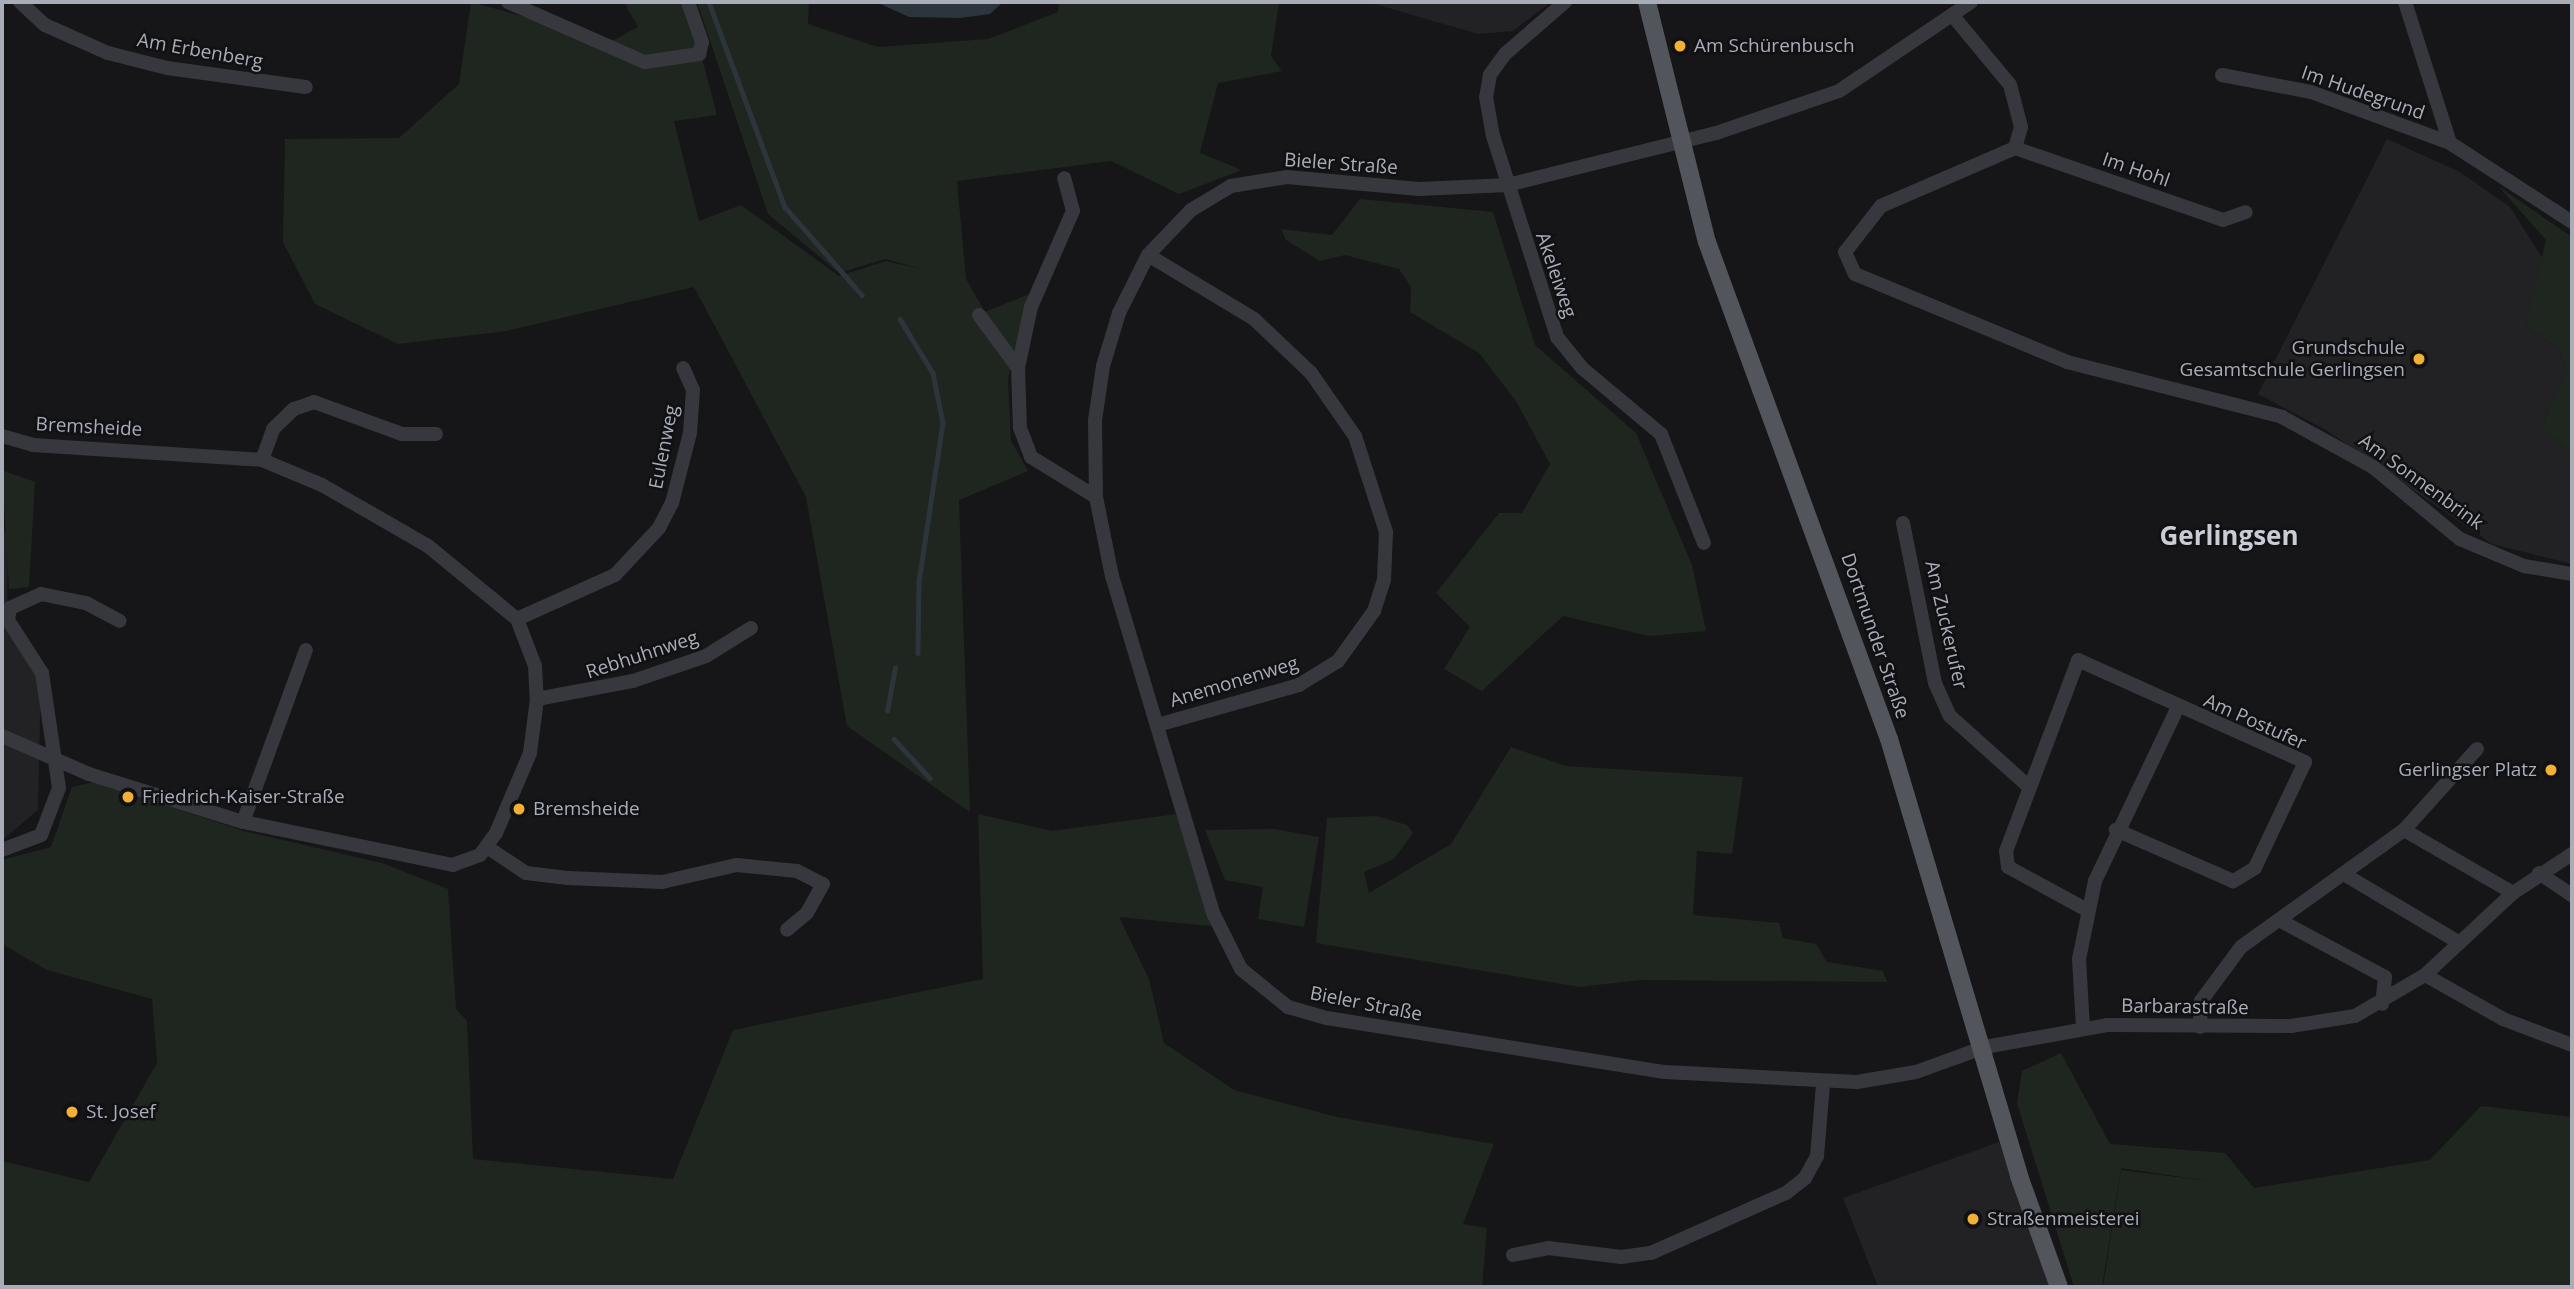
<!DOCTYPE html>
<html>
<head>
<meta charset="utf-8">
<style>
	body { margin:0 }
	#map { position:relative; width:2574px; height:1289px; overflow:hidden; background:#161618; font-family:"Open Sans",sans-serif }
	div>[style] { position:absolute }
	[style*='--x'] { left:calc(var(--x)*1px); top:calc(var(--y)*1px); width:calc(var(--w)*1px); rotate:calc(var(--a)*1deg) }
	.built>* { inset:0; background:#222225 }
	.green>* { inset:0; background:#1e261f }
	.water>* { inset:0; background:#2c353c }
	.stream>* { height:4.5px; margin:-2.25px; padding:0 2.25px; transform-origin:2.25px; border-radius:2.25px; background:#2c353c }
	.minor>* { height:14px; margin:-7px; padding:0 7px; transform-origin:7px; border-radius:7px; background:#37383d }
	.major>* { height:18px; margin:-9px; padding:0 9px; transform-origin:9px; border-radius:9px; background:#53555c }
	.dots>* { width:19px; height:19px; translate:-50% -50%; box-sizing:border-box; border:4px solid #111113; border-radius:50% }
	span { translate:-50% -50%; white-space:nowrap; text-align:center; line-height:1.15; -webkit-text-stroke:5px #111113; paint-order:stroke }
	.poi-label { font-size:19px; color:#a8adb8 }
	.left { translate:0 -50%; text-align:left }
	.right { translate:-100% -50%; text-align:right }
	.street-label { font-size:19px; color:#a8adb8 }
	.district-label { font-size:26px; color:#c9ccd4; font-weight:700 }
	.frame { position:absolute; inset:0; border:4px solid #a8adb8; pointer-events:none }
</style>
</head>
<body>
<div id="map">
	<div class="built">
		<i style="clip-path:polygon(1368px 2px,1551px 2px,1513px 31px,1478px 34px)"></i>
		<i style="clip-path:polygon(2387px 139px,2460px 172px,2510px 207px,2543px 259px,2526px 327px,2558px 347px,2567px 371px,2541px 427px,2572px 454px,2572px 564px,2492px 544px,2326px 430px,2258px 394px)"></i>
		<i style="clip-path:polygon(2px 531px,8px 533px,7px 620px,41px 673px,38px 810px,2px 840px)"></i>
		<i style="clip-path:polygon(1999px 1142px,2052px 1287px,1878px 1287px,1843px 1198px)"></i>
	</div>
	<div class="green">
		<i style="clip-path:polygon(471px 2px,612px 41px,638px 27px,624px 2px,687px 2px,717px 115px,674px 121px,699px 221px,741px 205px,839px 276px,886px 261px,926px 270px,885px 259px,839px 273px,768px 214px,697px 2px,809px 2px,808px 24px,878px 47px,988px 39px,1058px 12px,1059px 2px,1279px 2px,1271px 56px,1282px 71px,1218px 83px,1200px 153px,1242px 170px,1179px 194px,1111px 161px,957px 181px,966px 279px,985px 312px,1029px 294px,1008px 379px,1011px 441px,1028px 471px,959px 500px,970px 812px,847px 726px,806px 497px,694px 287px,506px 331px,398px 344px,315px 304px,283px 242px,285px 139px,399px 138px,459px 84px)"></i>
		<i style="clip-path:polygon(2498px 186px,2572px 237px,2572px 454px,2541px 427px,2567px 371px,2558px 347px,2526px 327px,2546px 240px)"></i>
		<i style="clip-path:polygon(1360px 199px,1493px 212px,1535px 345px,1636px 433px,1692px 565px,1706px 631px,1649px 636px,1563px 616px,1482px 691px,1444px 669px,1470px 627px,1436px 593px,1499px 513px,1522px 513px,1550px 464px,1516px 401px,1479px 353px,1410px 312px,1411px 287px,1399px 269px,1345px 255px,1320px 261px,1286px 240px,1281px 229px,1332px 235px)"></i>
		<i style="clip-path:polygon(2px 470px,35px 482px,29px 587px,9px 589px)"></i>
		<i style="clip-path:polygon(1511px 747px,1566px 766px,1743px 777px,1732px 854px,1697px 851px,1693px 915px,1779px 923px,1783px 938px,1816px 944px,1827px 962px,1883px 971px,1887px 982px,1640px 980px,1580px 987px,1316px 943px,1327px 818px,1377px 816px,1407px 825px,1413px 833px,1394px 859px,1364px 872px,1369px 893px,1451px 844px)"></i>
		<i style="clip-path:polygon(94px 782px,244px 831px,382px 863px,448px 889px,456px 1009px,467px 1021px,473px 1159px,673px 1179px,733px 1030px,983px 979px,978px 814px,1052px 831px,1176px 814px,1211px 926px,1119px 917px,1149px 979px,1164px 1043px,1234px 1090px,1337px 1117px,1494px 1144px,1463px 1224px,1487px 1228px,1482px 1287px,2px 1287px,2px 1161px,89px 1182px,157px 1063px,152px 999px,47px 970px,2px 944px,2px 860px,51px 847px,72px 787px)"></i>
		<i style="clip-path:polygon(1274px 829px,1319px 837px,1304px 927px,1258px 919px,1263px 887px,1225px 880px,1205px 830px)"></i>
		<i style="clip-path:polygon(2061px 1053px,2110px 1144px,2225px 1153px,2254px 1188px,2430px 1160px,2481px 1106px,2572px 1117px,2572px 1287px,2103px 1287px,2121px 1170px,2216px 1182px,2121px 1168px,2102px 1287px,2074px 1287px,2017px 1103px,2022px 1071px)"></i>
	</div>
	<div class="water">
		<i style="clip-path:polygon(876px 2px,1003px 2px,990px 14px,960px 18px,909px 17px)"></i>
	</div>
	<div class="stream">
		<i style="--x:709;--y:2;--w:219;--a:69.7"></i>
		<i style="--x:785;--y:207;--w:117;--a:48.8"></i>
		<i style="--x:900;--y:319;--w:63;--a:58.6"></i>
		<i style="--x:933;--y:373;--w:51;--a:78.7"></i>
		<i style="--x:943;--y:423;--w:160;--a:98.6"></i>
		<i style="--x:919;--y:581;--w:72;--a:90.8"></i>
		<i style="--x:887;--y:711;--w:44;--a:-79.5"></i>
		<i style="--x:894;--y:739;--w:53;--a:47.3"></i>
	</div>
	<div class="minor">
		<i style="--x:20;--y:2;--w:34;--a:43"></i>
		<i style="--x:45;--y:25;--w:69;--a:24"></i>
		<i style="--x:108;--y:53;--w:61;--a:14.3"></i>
		<i style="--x:167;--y:68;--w:140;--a:7.8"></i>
		<i style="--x:508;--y:2;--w:150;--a:23.7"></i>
		<i style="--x:645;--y:62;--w:55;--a:-8.4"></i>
		<i style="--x:699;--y:54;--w:12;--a:-76"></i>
		<i style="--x:702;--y:42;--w:42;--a:-109.3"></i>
		<i style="--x:1565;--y:2;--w:79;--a:139.1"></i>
		<i style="--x:1505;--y:54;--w:26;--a:126"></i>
		<i style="--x:1490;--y:75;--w:22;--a:100"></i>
		<i style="--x:1486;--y:97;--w:40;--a:80"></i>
		<i style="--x:1493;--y:136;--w:211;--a:72.3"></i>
		<i style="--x:1557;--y:337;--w:40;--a:51"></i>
		<i style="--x:1582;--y:368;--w:103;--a:39.9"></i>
		<i style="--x:1661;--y:434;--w:117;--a:68.5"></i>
		<i style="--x:1971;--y:2;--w:159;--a:146"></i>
		<i style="--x:1839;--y:91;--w:130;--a:161.1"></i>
		<i style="--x:1716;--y:133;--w:214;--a:166"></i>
		<i style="--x:1508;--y:185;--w:89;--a:177.4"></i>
		<i style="--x:1419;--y:189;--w:133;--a:-174.8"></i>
		<i style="--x:1287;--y:177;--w:57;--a:170.9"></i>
		<i style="--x:1231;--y:186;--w:47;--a:149"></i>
		<i style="--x:1191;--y:210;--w:62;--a:133.7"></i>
		<i style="--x:1148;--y:255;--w:65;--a:116.6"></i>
		<i style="--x:1119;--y:313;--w:55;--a:106.8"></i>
		<i style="--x:1103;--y:366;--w:55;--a:98.4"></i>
		<i style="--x:1095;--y:420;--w:77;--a:89.3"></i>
		<i style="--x:1096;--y:497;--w:81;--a:78.6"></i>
		<i style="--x:1112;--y:576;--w:354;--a:73.3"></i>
		<i style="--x:1214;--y:915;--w:60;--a:63.4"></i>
		<i style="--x:1241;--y:969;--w:60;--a:39"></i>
		<i style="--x:1288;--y:1007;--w:41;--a:15.8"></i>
		<i style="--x:1327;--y:1018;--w:342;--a:9.1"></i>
		<i style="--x:1665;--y:1072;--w:192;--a:3"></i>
		<i style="--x:1857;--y:1082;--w:60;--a:-9.6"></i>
		<i style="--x:1916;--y:1072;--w:73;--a:-19.9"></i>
		<i style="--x:1985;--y:1047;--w:124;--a:-10.2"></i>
		<i style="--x:2107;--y:1025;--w:184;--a:0.3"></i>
		<i style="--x:2291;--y:1026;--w:65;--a:-8.9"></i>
		<i style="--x:2355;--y:1016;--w:81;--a:-30.4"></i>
		<i style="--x:2425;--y:975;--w:120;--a:-43"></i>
		<i style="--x:2513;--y:893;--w:71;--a:-33.5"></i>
		<i style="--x:1953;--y:16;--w:89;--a:50.4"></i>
		<i style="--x:2010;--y:85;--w:43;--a:75.3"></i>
		<i style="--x:2021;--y:127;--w:22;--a:106"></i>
		<i style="--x:2015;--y:148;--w:146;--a:156.6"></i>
		<i style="--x:1881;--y:206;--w:58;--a:128"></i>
		<i style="--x:1845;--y:252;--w:24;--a:66"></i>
		<i style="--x:1855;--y:274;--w:230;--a:22.5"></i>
		<i style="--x:2067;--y:362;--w:222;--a:14.3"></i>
		<i style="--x:2282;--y:417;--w:104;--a:28.8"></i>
		<i style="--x:2373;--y:467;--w:113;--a:39.6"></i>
		<i style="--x:2460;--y:539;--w:69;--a:22.9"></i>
		<i style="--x:2524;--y:566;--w:49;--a:9.5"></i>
		<i style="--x:2222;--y:75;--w:91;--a:10.8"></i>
		<i style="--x:2311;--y:92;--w:148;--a:20.1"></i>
		<i style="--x:2450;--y:143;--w:148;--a:-107.7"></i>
		<i style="--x:2450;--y:143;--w:145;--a:32.9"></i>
		<i style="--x:2015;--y:148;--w:220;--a:19.1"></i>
		<i style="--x:2223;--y:220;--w:24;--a:-19"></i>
		<i style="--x:1148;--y:255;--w:124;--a:31.1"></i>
		<i style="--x:1254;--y:319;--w:79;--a:43.5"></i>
		<i style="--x:1311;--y:373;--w:77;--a:55.1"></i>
		<i style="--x:1355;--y:436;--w:101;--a:72.1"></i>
		<i style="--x:1386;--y:532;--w:48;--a:92.4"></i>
		<i style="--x:1384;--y:580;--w:33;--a:108"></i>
		<i style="--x:1374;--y:611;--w:62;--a:125.8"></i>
		<i style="--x:1338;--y:661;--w:46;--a:148.4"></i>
		<i style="--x:1299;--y:685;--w:147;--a:164.2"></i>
		<i style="--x:979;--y:315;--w:66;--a:53.7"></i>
		<i style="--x:1018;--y:368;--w:60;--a:88.1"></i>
		<i style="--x:1020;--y:428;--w:31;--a:69"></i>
		<i style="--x:1031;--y:457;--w:76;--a:31.6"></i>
		<i style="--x:1018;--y:368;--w:62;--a:-78"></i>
		<i style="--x:1031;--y:307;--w:105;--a:-66.4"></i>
		<i style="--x:1073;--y:211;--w:34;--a:-105"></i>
		<i style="--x:2;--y:436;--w:32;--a:16"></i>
		<i style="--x:33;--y:445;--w:229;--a:3.7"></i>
		<i style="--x:262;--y:460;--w:65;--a:22.6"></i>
		<i style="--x:322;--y:485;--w:122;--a:29.9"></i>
		<i style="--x:428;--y:546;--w:115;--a:39.4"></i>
		<i style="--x:517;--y:619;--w:50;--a:69"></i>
		<i style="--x:535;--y:666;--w:33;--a:87"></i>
		<i style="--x:537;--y:699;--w:54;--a:97.4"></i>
		<i style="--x:530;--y:753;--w:87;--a:113"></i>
		<i style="--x:496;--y:833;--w:27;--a:126"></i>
		<i style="--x:480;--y:855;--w:29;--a:160"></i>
		<i style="--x:453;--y:865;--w:214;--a:-168.4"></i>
		<i style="--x:243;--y:822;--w:161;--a:-162.7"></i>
		<i style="--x:89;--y:774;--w:95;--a:-156.4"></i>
		<i style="--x:262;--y:460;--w:33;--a:-70"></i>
		<i style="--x:273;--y:429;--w:29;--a:-44"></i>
		<i style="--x:294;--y:409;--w:21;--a:-19"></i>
		<i style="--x:314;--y:402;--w:94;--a:20"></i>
		<i style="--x:402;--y:434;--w:34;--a:0"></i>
		<i style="--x:1903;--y:523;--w:163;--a:78.7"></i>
		<i style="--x:1935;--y:683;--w:36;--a:66"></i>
		<i style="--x:1950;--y:716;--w:103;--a:41.9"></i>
		<i style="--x:517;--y:619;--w:107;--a:-24.2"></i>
		<i style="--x:615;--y:575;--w:64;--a:-46.9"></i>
		<i style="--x:659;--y:528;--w:28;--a:-63"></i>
		<i style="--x:672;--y:503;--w:72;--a:-75.6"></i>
		<i style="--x:690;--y:433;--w:43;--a:-86"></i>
		<i style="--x:693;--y:390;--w:24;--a:-114"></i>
		<i style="--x:537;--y:699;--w:98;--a:-10.6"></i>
		<i style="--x:633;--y:681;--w:77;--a:-18.9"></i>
		<i style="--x:706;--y:656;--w:53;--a:-31.9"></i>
		<i style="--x:243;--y:822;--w:183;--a:-69.9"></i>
		<i style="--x:2404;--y:830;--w:126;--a:30"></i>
		<i style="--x:487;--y:847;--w:47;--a:33.7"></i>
		<i style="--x:526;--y:873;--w:42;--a:6.8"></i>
		<i style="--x:568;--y:878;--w:94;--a:2.4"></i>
		<i style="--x:662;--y:882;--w:77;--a:-12.8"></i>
		<i style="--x:737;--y:865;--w:60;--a:5.7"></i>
		<i style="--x:797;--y:871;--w:29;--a:27"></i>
		<i style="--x:823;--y:884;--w:33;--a:119"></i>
		<i style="--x:807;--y:913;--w:26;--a:140"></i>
		<i style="--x:2;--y:850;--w:42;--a:-21"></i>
		<i style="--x:41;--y:835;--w:50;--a:-69"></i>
		<i style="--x:59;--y:788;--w:116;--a:-98.4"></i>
		<i style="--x:42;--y:673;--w:63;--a:-122.7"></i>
		<i style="--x:8;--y:620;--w:12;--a:-81"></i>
		<i style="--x:10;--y:608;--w:34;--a:-24"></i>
		<i style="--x:41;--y:594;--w:46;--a:11.3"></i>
		<i style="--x:86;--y:603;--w:38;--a:28"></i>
		<i style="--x:2539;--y:873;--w:40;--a:34"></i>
		<i style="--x:2347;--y:876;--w:131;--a:30.7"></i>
		<i style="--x:2087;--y:910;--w:90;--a:-151.4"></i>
		<i style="--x:2008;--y:867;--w:16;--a:-97"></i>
		<i style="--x:2006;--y:851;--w:204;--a:-69.3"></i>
		<i style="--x:2078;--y:660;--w:249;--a:24.2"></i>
		<i style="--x:2305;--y:762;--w:117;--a:115.3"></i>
		<i style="--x:2255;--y:868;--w:26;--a:149"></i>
		<i style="--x:2233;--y:881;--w:128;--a:-156.4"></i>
		<i style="--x:2281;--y:921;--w:118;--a:28.3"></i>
		<i style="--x:2385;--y:977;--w:27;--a:96"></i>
		<i style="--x:2425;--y:975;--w:90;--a:29.4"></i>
		<i style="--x:2503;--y:1019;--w:74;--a:20.6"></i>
		<i style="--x:2200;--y:1027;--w:26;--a:-88"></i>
		<i style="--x:2201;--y:1001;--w:67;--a:-53.5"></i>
		<i style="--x:2241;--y:947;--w:201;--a:-35.7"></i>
		<i style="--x:2404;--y:830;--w:109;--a:-48"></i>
		<i style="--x:2083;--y:1028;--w:69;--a:-93.3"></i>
		<i style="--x:2079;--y:959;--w:80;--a:-78.4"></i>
		<i style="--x:2095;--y:881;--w:191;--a:-64.5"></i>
		<i style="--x:1513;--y:1255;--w:36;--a:-11"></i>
		<i style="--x:1548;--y:1248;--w:74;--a:7"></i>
		<i style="--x:1621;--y:1257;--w:30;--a:-8"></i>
		<i style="--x:1651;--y:1253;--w:148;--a:-24"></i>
		<i style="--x:1786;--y:1193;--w:24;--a:-38"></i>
		<i style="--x:1805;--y:1178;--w:25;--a:-61"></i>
		<i style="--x:1817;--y:1156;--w:72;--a:-85.2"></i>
	</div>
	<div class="major">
		<i style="--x:1647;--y:2;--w:247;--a:76"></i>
		<i style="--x:1707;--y:242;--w:529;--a:69.89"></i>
		<i style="--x:1889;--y:739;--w:456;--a:73.4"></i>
		<i style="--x:2019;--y:1176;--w:118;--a:70.2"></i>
	</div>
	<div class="dots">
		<i style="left:1680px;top:46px;background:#f2b134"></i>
		<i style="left:2419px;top:359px;background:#f2b134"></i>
		<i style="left:2551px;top:770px;background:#f2b134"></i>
		<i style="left:128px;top:797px;background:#f2b134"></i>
		<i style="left:519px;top:809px;background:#f2b134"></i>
		<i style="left:72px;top:1112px;background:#f2b134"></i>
		<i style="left:1973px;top:1219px;background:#f2b134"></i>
	</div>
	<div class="poi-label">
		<span class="left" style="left:1694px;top:46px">Am Schürenbusch</span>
		<span class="right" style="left:2405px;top:359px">Grundschule<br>Gesamtschule Gerlingsen</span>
		<span class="right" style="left:2537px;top:770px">Gerlingser Platz</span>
		<span class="left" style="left:142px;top:797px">Friedrich-Kaiser-Straße</span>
		<span class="left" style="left:533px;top:809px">Bremsheide</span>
		<span class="left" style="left:86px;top:1112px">St. Josef</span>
		<span class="left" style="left:1987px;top:1219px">Straßenmeisterei</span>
	</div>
	<div class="street-label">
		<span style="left:200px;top:51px;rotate:10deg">Am Erbenberg</span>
		<span style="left:2363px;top:93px;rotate:19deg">Im Hudegrund</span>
		<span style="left:1341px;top:164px;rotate:4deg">Bieler Straße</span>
		<span style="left:2136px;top:170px;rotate:19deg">Im Hohl</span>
		<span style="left:1556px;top:275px;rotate:71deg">Akeleiweg</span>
		<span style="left:89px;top:427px;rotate:3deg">Bremsheide</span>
		<span style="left:664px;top:447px;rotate:-79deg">Eulenweg</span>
		<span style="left:2421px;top:482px;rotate:36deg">Am Sonnenbrink</span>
		<span style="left:1946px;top:625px;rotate:77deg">Am Zuckerufer</span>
		<span style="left:1875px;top:636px;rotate:71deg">Dortmunder Straße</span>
		<span style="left:642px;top:655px;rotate:-18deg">Rebhuhnweg</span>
		<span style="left:1234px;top:682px;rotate:-17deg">Anemonenweg</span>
		<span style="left:2255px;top:722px;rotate:24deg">Am Postufer</span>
		<span style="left:1366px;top:1004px;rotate:11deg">Bieler Straße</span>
		<span style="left:2185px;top:1007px;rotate:1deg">Barbarastraße</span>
	</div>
	<div class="district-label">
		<span style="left:2229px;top:536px">Gerlingsen</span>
	</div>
	<div class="frame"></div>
</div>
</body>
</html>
